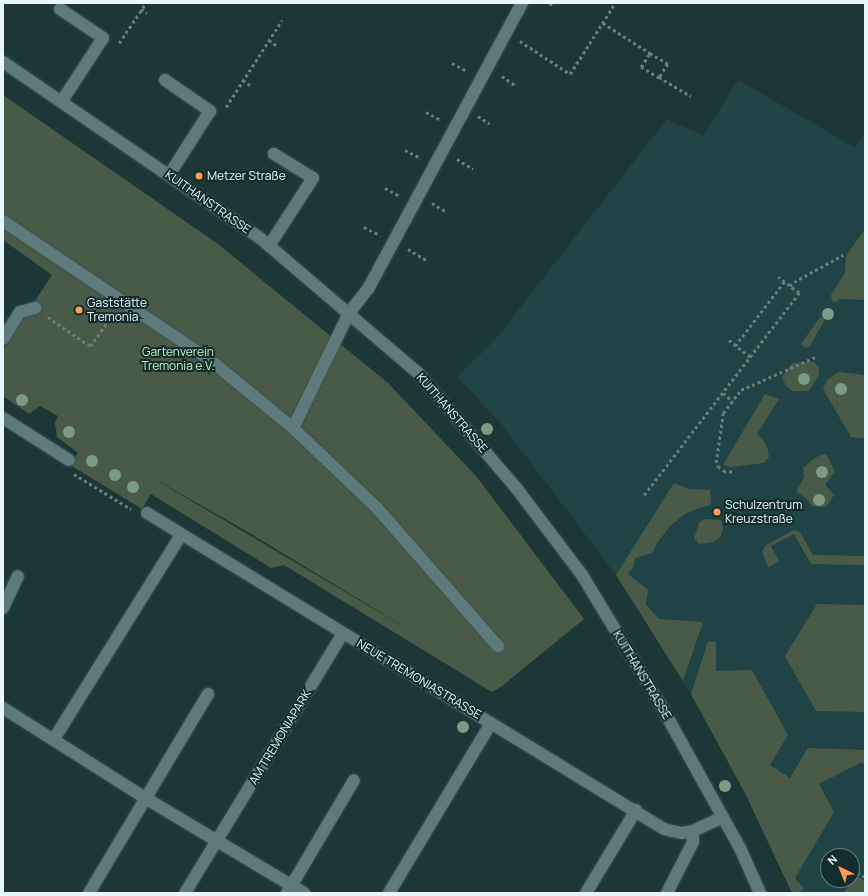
<!DOCTYPE html>
<html>
<head>
<meta charset="utf-8">
<style>
	body { margin:0 }
	#map { position:relative; width:868px; height:896px; overflow:hidden; background:#1d3737; font-family:Manrope,sans-serif }
	div>[style] { position:absolute }
	[style*='--x'] { left:calc(var(--x)*1px); top:calc(var(--y)*1px); width:calc(var(--w)*1px); rotate:calc(var(--a)*1deg) }
	.built>* { inset:0; background:#204445 }
	.green>* { inset:0; background:#4a5a48 }
	.path>* { height:2.5px; margin-top:-1.25px; transform-origin:0; background:repeating-linear-gradient(90deg,#687e7e 0 3px,transparent 0 6px) }
	.roads { filter:drop-shadow(0 0 1px #3b5253) drop-shadow(0 0 1px #3b5253) }
	.service>* { height:12px; margin:-6px; padding:0 6px; transform-origin:6px; border-radius:6px; background:#5f7a7b }
	.minor>* { height:12px; margin:-6px; padding:0 6px; transform-origin:6px; border-radius:6px; background:#5f7a7b }
	.trees>* { width:12px; height:12px; margin:-6px; border-radius:50%; background:#7b9c83 }
	.dots>* { width:11px; height:11px; translate:-50% -50%; box-sizing:border-box; border:2px solid #132d2d; border-radius:50% }
	span { translate:-50% -50%; white-space:nowrap; text-align:center; line-height:1.15; -webkit-text-stroke:4px #132d2d; paint-order:stroke }
	.poi-label { font-size:12px; color:#e8f7f7 }
	.left { translate:0 -50%; text-align:left }
	.street-label { font-size:12px; color:#e8f7f7 }
	.park-label { font-size:12px; color:#c8efc2 }
	.frame { position:absolute; inset:0; border:4px solid #e8f7f7; pointer-events:none }
	.north { position:absolute; left:820px; top:848px; width:40px; height:40px; box-sizing:border-box; background:#132d2d; border:1px solid #687e7e; border-radius:50%; rotate:317deg; font-size:11px; font-weight:700; line-height:16px; text-align:center; color:#e8f7f7 }
	.north::after { content:''; display:block; margin:auto; width:14px; height:18px; background:#fd9d54; clip-path:polygon(50% 0,100% 100%,50% 72%,0 100%) }
</style>
</head>
<body>
<div id="map">
	<div class="built">
		<i style="clip-path:polygon(evenodd,738px 80px,854px 147px,865px 133px,865px 893px,792px 893px,745px 793px,691px 694px,616px 575px,499px 421px,457px 377px,495px 340px,667px 119px,703px 136px,738px 80px,828px 856px,852px 856px,852px 880px,828px 880px,828px 856px)"></i>
	</div>
	<div class="green">
		<i style="clip-path:polygon(evenodd,3px 95px,218px 244px,388px 383px,476px 476px,584px 619px,502px 686px,492px 692px,284px 565px,271px 568px,151px 494px,142px 509px,70px 465px,78px 453px,57px 437px,55px 423px,58px 416px,40px 406px,29px 414px,3px 396px,3px 350px,52px 275px,3px 240px,3px 95px,146px 474px,248px 532px,418px 635px,146px 474px)"></i>
		<i style="clip-path:polygon(865px 229px,865px 296px,863px 300px,839px 299px,837px 302px,832px 301px,831px 295px,845px 273px,846px 256px)"></i>
		<i style="clip-path:polygon(820px 317px,825px 319px,810px 346px,805px 348px,801px 344px)"></i>
		<i style="clip-path:polygon(814px 362px,819px 368px,819px 374px,809px 391px,792px 391px,786px 386px,782px 377px,792px 363px)"></i>
		<i style="clip-path:polygon(838px 372px,865px 375px,865px 438px,851px 437px,823px 389px,827px 380px)"></i>
		<i style="clip-path:polygon(765px 394px,779px 399px,757px 434px,764px 441px,768px 450px,769px 457px,764px 463px,731px 467px,723px 465px)"></i>
		<i style="clip-path:polygon(826px 454px,835px 471px,825px 485px,834px 495px,826px 507px,812px 506px,806px 498px,796px 492px,804px 477px,803px 468px,816px 457px)"></i>
		<i style="clip-path:polygon(674px 483px,689px 489px,710px 490px,711px 505px,699px 508px,685px 514px,671px 525px,657px 543px,652px 553px,635px 558px,634px 566px,628px 574px,648px 590px,646px 605px,659px 619px,703px 622px,683px 681px,616px 575px)"></i>
		<i style="clip-path:polygon(704px 519px,721px 520px,723px 529px,720px 538px,713px 542px,698px 544px,697px 541px,694px 538px,699px 523px)"></i>
		<i style="clip-path:polygon(794px 530px,800px 532px,813px 555px,865px 556px,865px 565px,811px 564px,794px 534px,771px 546px,779px 561px,768px 567px,762px 552px,766px 545px)"></i>
		<i style="clip-path:polygon(817px 604px,865px 605px,865px 712px,816px 711px,785px 656px)"></i>
		<i style="clip-path:polygon(708px 641px,716px 642px,716px 671px,752px 670px,788px 735px,770px 765px,790px 778px,808px 748px,865px 750px,865px 767px,862px 762px,819px 784px,834px 812px,795px 878px,804px 889px,799px 893px,792px 893px,745px 793px,691px 694px)"></i>
		<i style="clip-path:polygon(855px 875px,865px 881px,865px 893px,844px 893px)"></i>
	</div>
	<div class="path">
		<i style="--x:550;--y:3;--w:3;--a:45"></i>
		<i style="--x:141;--y:9;--w:7;--a:34"></i>
		<i style="--x:603;--y:23;--w:56;--a:32.6"></i>
		<i style="--x:650;--y:53;--w:21;--a:31"></i>
		<i style="--x:668;--y:64;--w:17;--a:123"></i>
		<i style="--x:659;--y:78;--w:21;--a:-149"></i>
		<i style="--x:641;--y:67;--w:17;--a:-57"></i>
		<i style="--x:269;--y:40;--w:9;--a:36"></i>
		<i style="--x:520;--y:41;--w:60;--a:33.4"></i>
		<i style="--x:570;--y:74;--w:84;--a:-57.6"></i>
		<i style="--x:119;--y:43;--w:48;--a:-56"></i>
		<i style="--x:452;--y:63;--w:17;--a:28"></i>
		<i style="--x:502;--y:76;--w:16;--a:35"></i>
		<i style="--x:659;--y:77;--w:37;--a:31"></i>
		<i style="--x:243;--y:80;--w:9;--a:36"></i>
		<i style="--x:226;--y:107;--w:103;--a:-57.2"></i>
		<i style="--x:426;--y:112;--w:17;--a:28"></i>
		<i style="--x:478;--y:116;--w:14;--a:34"></i>
		<i style="--x:405;--y:150;--w:18;--a:27"></i>
		<i style="--x:457;--y:159;--w:19;--a:32"></i>
		<i style="--x:385;--y:188;--w:17;--a:28"></i>
		<i style="--x:432;--y:203;--w:17;--a:31"></i>
		<i style="--x:364;--y:227;--w:18;--a:27"></i>
		<i style="--x:408;--y:249;--w:23;--a:31"></i>
		<i style="--x:790;--y:286;--w:6;--a:-45"></i>
		<i style="--x:794;--y:282;--w:56;--a:-28.9"></i>
		<i style="--x:48;--y:317;--w:51;--a:34.6"></i>
		<i style="--x:90;--y:346;--w:39;--a:-54"></i>
		<i style="--x:729;--y:340;--w:27;--a:39"></i>
		<i style="--x:735;--y:346;--w:81;--a:-52.6"></i>
		<i style="--x:723;--y:393;--w:13;--a:39"></i>
		<i style="--x:732;--y:472;--w:7;--a:180"></i>
		<i style="--x:725;--y:472;--w:7;--a:-146"></i>
		<i style="--x:719;--y:468;--w:6;--a:-121"></i>
		<i style="--x:716;--y:463;--w:50;--a:-82"></i>
		<i style="--x:723;--y:413;--w:29;--a:-52"></i>
		<i style="--x:741;--y:390;--w:81;--a:-24"></i>
		<i style="--x:74;--y:474;--w:67;--a:31.6"></i>
		<i style="--x:644;--y:495;--w:255;--a:-52.5"></i>
		<i style="--x:799;--y:293;--w:26;--a:-143"></i>
		<i style="--x:852;--y:870;--w:15;--a:28"></i>
	</div>
	<div class="roads">
		<div class="service">
			<i style="--x:60;--y:9;--w:52;--a:34"></i>
			<i style="--x:103;--y:38;--w:75;--a:123.1"></i>
			<i style="--x:165;--y:80;--w:55;--a:34.6"></i>
			<i style="--x:210;--y:111;--w:76;--a:122.6"></i>
			<i style="--x:3;--y:221;--w:249;--a:33.9"></i>
			<i style="--x:210;--y:360;--w:107;--a:39.3"></i>
			<i style="--x:293;--y:428;--w:116;--a:43.6"></i>
			<i style="--x:377;--y:508;--w:184;--a:48.8"></i>
			<i style="--x:269;--y:246;--w:81;--a:-57.1"></i>
			<i style="--x:313;--y:178;--w:46;--a:-148.4"></i>
			<i style="--x:3;--y:339;--w:32;--a:-58"></i>
			<i style="--x:20;--y:312;--w:16;--a:-15"></i>
			<i style="--x:293;--y:428;--w:128;--a:-64"></i>
			<i style="--x:667;--y:893;--w:57;--a:-63"></i>
			<i style="--x:693;--y:842;--w:11;--a:-90"></i>
		</div>
		<div class="minor">
			<i style="--x:3;--y:62;--w:311;--a:34.4"></i>
			<i style="--x:260;--y:238;--w:208;--a:40.5"></i>
			<i style="--x:418;--y:373;--w:153;--a:49.5"></i>
			<i style="--x:517;--y:489;--w:108;--a:52.9"></i>
			<i style="--x:582;--y:575;--w:149;--a:58.8"></i>
			<i style="--x:659;--y:702;--w:167;--a:61"></i>
			<i style="--x:740;--y:848;--w:49;--a:66"></i>
			<i style="--x:349;--y:313;--w:31;--a:-52"></i>
			<i style="--x:368;--y:289;--w:325;--a:-61.7"></i>
			<i style="--x:3;--y:418;--w:78;--a:32.5"></i>
			<i style="--x:147;--y:513;--w:606;--a:31.43"></i>
			<i style="--x:664;--y:829;--w:18;--a:13"></i>
			<i style="--x:682;--y:833;--w:11;--a:-10"></i>
			<i style="--x:693;--y:831;--w:33;--a:-25"></i>
			<i style="--x:3;--y:608;--w:35;--a:-65"></i>
			<i style="--x:3;--y:708;--w:170;--a:32.3"></i>
			<i style="--x:147;--y:799;--w:183;--a:30.9"></i>
			<i style="--x:54;--y:739;--w:240;--a:-58.1"></i>
			<i style="--x:89;--y:893;--w:232;--a:-59.1"></i>
			<i style="--x:185;--y:893;--w:304;--a:-58.7"></i>
			<i style="--x:287;--y:893;--w:131;--a:-59.3"></i>
			<i style="--x:389;--y:893;--w:198;--a:-59"></i>
			<i style="--x:586;--y:893;--w:97;--a:-58.9"></i>
		</div>
	</div>
	<div class="trees">
		<i style="left:828px;top:314px"></i>
		<i style="left:804px;top:379px"></i>
		<i style="left:841px;top:389px"></i>
		<i style="left:22px;top:400px"></i>
		<i style="left:487px;top:429px"></i>
		<i style="left:69px;top:432px"></i>
		<i style="left:92px;top:461px"></i>
		<i style="left:822px;top:472px"></i>
		<i style="left:115px;top:475px"></i>
		<i style="left:133px;top:487px"></i>
		<i style="left:819px;top:500px"></i>
		<i style="left:463px;top:727px"></i>
		<i style="left:725px;top:786px"></i>
	</div>
	<div class="dots">
		<i style="left:199px;top:176px;background:#fd9d54"></i>
		<i style="left:79px;top:310px;background:#fd9d54"></i>
		<i style="left:717px;top:512px;background:#fd9d54"></i>
	</div>
	<div class="poi-label">
		<span class="left" style="left:207px;top:176px">Metzer Straße</span>
		<span class="left" style="left:87px;top:310px">Gaststätte<br>Tremonia</span>
		<span class="left" style="left:725px;top:512px">Schulzentrum<br>Kreuzstraße</span>
	</div>
	<div class="street-label">
		<span style="left:208px;top:202px;rotate:35deg">KUITHANSTRASSE</span>
		<span style="left:452px;top:413px;rotate:49deg">KUITHANSTRASSE</span>
		<span style="left:642px;top:675px;rotate:59deg">KUITHANSTRASSE</span>
		<span style="left:419px;top:679px;rotate:31deg">NEUE TREMONIASTRASSE</span>
		<span style="left:280px;top:737px;rotate:-59deg">AM TREMONIAPARK</span>
	</div>
	<div class="park-label">
		<span style="left:178px;top:359px">Gartenverein<br>Tremonia e.V.</span>
	</div>
	<div class="frame"></div>
	<div class="north">N</div>
</div>
</body>
</html>
